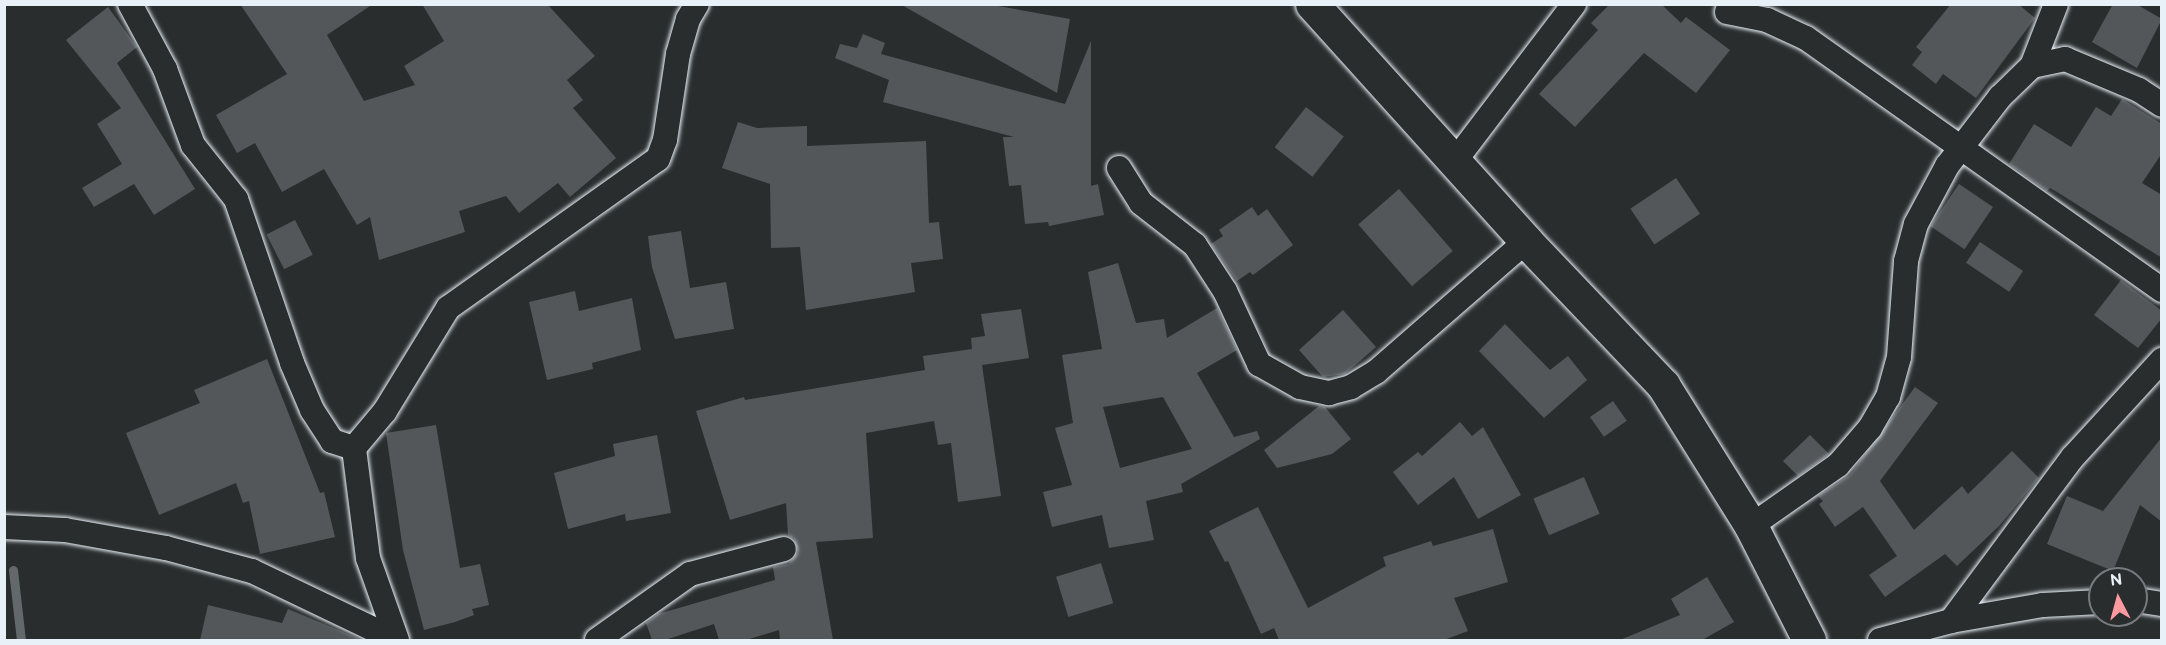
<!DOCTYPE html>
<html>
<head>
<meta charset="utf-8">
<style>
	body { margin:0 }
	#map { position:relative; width:2166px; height:645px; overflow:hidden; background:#2a2d2e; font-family:"Balsamiq Sans",sans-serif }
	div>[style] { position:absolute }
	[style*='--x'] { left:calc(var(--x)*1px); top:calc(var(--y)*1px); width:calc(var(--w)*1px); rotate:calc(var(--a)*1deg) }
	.stream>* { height:9px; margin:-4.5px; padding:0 4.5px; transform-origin:4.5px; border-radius:4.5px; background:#63686b }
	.building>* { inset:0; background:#535759; transform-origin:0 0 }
	.roads { filter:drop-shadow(0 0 2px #e8f1f8) drop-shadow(0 0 2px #e8f1f8) }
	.street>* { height:24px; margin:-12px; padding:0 12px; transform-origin:12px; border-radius:12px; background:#2a2d2e }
	.secondary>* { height:33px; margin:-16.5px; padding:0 16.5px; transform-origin:16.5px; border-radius:16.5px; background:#2a2d2e }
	span { translate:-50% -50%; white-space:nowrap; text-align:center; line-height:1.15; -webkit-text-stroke:5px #2a2d2e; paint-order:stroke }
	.frame { position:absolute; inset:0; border:6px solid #e8f1f8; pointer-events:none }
	.north { position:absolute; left:2088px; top:567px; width:60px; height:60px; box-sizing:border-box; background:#2a2d2e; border:2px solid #767b7f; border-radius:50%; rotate:354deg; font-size:16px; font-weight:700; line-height:24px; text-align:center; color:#e8f1f8 }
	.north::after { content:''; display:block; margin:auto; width:21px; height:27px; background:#ff9aa2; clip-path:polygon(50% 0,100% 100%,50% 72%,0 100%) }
</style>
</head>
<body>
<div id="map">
	<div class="stream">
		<i style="--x:13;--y:570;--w:70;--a:83.5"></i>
	</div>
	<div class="building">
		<i style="clip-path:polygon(240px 4px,373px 4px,327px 35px,364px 101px,415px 85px,404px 66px,444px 41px,422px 4px,547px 4px,595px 56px,567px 80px,583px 100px,573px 108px,616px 158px,570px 197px,558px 183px,519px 213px,506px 196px,459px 211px,465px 232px,379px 260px,370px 217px,357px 225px,324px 169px,282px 192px,255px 143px,237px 153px,216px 115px,287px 74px)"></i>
		<i style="clip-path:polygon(900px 4px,987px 4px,1070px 19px,1057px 93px)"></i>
		<i style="clip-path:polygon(1610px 4px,1661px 4px,1681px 23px,1686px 17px,1730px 50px,1696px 93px,1644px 53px,1575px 127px,1539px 94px,1598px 30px,1591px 23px)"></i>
		<i style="clip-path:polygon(1951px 4px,2018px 4px,2035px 18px,1976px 98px,1943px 74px,1936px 84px,1912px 65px,1922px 52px,1916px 47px)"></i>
		<i style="clip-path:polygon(2113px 4px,2136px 4px,2162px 19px,2137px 68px,2092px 42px)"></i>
		<i style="clip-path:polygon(108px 7px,137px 47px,117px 63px,195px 189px,154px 215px,134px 184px,94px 207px,82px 188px,122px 164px,97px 124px,121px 108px,66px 40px)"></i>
		<i style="clip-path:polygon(863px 34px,885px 43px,881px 54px,1065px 104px,1091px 41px,1091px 186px,1098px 184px,1104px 215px,1049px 226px,1048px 222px,1025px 224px,1021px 185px,1009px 186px,1003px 137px,1014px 137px,883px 102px,889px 80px,835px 58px,840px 44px,857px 48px)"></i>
		<i style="clip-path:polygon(2122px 99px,2162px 124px,2162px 153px,2142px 183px,2162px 195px,2162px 258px,2057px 192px,2050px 188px,2047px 191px,2009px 164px,2034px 124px,2071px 147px,2096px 107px,2111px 116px)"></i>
		<i style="left:1306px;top:107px;width:48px;height:51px;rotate:38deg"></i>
		<i style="clip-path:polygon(738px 122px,757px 128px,807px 126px,807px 146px,926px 141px,929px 223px,939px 222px,943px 259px,911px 263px,915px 292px,806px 310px,800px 247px,771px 248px,770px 184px,722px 168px)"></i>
		<i style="left:1676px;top:178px;width:43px;height:55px;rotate:56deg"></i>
		<i style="left:1959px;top:184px;width:41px;height:51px;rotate:34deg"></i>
		<i style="left:1399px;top:189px;width:82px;height:54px;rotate:49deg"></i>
		<i style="clip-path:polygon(1252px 207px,1258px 216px,1267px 209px,1293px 245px,1253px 275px,1250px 272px,1237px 281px,1211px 244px,1223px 236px,1219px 230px)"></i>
		<i style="left:295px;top:220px;width:39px;height:32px;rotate:63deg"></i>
		<i style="clip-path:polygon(681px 231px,690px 288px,726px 282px,734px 329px,675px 339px,652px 267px,648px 236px)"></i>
		<i style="left:1980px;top:242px;width:52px;height:25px;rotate:34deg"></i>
		<i style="clip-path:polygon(evenodd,1118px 263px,1136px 323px,1164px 319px,1167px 338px,1217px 308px,1237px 350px,1197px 373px,1234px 437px,1257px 431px,1260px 439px,1181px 484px,1183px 492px,1146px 501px,1154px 540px,1109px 548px,1102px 515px,1052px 527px,1043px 492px,1072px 485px,1055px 428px,1073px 423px,1062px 355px,1102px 349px,1088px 272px,1118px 263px,1163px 397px,1192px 449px,1120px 468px,1103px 407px,1163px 397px)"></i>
		<i style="clip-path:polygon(2121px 280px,2162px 311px,2162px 318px,2138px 348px,2094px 315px)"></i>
		<i style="clip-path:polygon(575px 291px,579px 311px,632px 298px,641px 350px,592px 363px,593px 369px,547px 380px,529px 302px)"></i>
		<i style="clip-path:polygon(1021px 309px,1029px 358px,982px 365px,1001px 496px,958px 502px,951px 443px,938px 445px,934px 421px,866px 433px,873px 538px,816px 542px,833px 640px,780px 640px,779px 630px,746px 640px,719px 640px,714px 624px,665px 640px,652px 640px,646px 623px,658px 614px,775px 580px,773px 567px,789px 564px,798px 552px,794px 539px,788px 535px,786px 503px,730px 520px,696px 411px,744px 397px,745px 400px,925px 370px,923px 356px,972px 349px,971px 338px,985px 336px,981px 314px)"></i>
		<i style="clip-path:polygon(1343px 310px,1376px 347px,1345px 374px,1323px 377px,1299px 350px)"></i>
		<i style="clip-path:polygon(1505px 324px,1550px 370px,1568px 356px,1587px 380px,1544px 418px,1479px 351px)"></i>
		<i style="clip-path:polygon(267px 359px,320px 493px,324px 492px,335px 537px,260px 554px,249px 501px,243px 503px,236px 483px,159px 515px,126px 433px,200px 403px,194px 390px)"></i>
		<i style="clip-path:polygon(1915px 387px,1938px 403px,1880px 481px,1914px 530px,1962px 486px,1968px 494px,2012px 451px,2039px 478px,1999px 526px,1957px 566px,1945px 554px,1885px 597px,1869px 575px,1897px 556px,1863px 507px,1835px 527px,1819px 504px,1823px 501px,1818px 496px,1850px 475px)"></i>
		<i style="left:1613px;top:401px;width:24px;height:28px;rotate:55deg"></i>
		<i style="clip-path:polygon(1319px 406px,1325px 407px,1351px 439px,1332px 454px,1277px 468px,1264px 450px)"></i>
		<i style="clip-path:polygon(1460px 422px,1472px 436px,1483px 427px,1521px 495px,1478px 519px,1454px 477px,1418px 505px,1393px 472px,1418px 452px,1422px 456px)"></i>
		<i style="clip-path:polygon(436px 425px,460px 568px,480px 564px,489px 605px,472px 609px,474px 615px,455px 622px,424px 630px,403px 550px,386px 433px)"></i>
		<i style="clip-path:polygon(657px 435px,671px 513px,626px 521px,625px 514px,568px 529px,554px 473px,615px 456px,613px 444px)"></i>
		<i style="clip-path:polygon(1810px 435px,1829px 454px,1798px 476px,1783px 461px)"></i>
		<i style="clip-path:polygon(2162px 437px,2162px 522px,2140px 505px,2113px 571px,2047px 544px,2067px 496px,2103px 511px)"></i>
		<i style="left:1584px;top:477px;width:40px;height:55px;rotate:67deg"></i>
		<i style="clip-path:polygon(1258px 507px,1308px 608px,1386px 566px,1383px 557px,1431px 541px,1433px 546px,1493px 529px,1508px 582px,1454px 598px,1468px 631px,1444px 640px,1279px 640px,1274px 628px,1261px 634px,1228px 561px,1225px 562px,1209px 531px)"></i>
		<i style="left:1101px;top:563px;width:42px;height:47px;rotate:73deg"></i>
		<i style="clip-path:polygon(1707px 577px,1734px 622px,1702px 640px,1620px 640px,1680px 615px,1671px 599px)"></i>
		<i style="clip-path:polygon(208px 605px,282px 623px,288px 609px,362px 640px,200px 640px)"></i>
	</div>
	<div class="roads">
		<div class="street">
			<i style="--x:130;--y:4;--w:74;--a:61.7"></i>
			<i style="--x:165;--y:69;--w:81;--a:69.8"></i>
			<i style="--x:193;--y:145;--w:69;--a:51.5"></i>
			<i style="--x:236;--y:199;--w:173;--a:71.1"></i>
			<i style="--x:292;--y:363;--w:51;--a:66.9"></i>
			<i style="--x:312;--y:410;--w:37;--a:57"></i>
			<i style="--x:332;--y:441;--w:23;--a:18"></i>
			<i style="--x:1727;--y:12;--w:41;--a:11.3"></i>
			<i style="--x:1767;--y:20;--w:43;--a:24.8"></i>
			<i style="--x:1806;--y:38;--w:436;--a:35.3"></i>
			<i style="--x:2032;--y:66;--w:66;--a:-68.8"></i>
			<i style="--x:1455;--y:161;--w:197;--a:-52.8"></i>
			<i style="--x:1119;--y:168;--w:41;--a:57.8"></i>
			<i style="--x:1141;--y:203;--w:68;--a:37.9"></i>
			<i style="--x:1195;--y:245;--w:55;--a:56.9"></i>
			<i style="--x:1225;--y:291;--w:81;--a:65"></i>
			<i style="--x:1259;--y:364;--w:47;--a:29.3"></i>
			<i style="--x:1300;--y:387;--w:30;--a:12"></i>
			<i style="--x:1329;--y:393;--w:23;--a:-15"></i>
			<i style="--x:1351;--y:387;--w:29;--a:-31"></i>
			<i style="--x:1376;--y:372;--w:199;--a:-41.1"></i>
			<i style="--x:1751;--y:526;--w:106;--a:-35"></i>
			<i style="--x:1838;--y:465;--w:49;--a:-49.1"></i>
			<i style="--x:1870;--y:428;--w:36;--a:-60"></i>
			<i style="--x:1888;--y:397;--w:41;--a:-74.6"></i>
			<i style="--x:1899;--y:357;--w:96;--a:-85.8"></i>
			<i style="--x:1906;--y:261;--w:38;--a:-75"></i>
			<i style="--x:1916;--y:224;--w:66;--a:-61.9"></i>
			<i style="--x:1947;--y:166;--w:87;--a:-52.5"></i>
			<i style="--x:2000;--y:97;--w:45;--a:-44.1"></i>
			<i style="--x:2032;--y:66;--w:34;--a:-12"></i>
			<i style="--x:2065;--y:59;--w:80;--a:22.7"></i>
			<i style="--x:2139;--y:90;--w:27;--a:33"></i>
			<i style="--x:4;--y:527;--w:61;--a:2.8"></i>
			<i style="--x:65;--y:530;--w:103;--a:10.1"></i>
			<i style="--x:166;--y:548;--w:89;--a:15"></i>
			<i style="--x:252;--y:571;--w:160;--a:25.6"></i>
			<i style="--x:2136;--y:600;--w:26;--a:9"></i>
			<i style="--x:1951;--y:621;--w:204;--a:-53.4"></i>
			<i style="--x:2073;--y:457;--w:132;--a:-47.5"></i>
			<i style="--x:397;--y:640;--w:87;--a:-109.5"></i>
			<i style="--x:368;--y:558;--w:111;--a:-97.3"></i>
			<i style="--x:354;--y:448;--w:48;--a:-50"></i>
			<i style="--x:385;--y:411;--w:121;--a:-58.5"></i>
			<i style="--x:448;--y:308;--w:257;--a:-35.4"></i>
			<i style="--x:658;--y:159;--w:20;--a:-70"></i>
			<i style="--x:665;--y:140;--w:87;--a:-81.4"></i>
			<i style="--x:678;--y:54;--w:36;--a:-74"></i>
			<i style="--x:688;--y:19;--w:17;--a:-59"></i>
			<i style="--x:597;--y:640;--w:114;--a:-35.4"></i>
			<i style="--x:690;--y:574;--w:97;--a:-14.9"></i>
			<i style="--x:1880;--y:640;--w:73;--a:-15"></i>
			<i style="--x:1951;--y:621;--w:93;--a:-9.9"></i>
			<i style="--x:2043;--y:605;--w:57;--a:-3"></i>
		</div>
		<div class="secondary">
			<i style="--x:1312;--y:4;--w:319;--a:47.9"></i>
			<i style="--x:1526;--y:241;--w:199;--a:46.4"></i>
			<i style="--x:1663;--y:385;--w:166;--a:58"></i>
			<i style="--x:1751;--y:526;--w:128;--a:63"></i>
		</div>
	</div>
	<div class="frame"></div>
	<div class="north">N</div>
</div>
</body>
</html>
